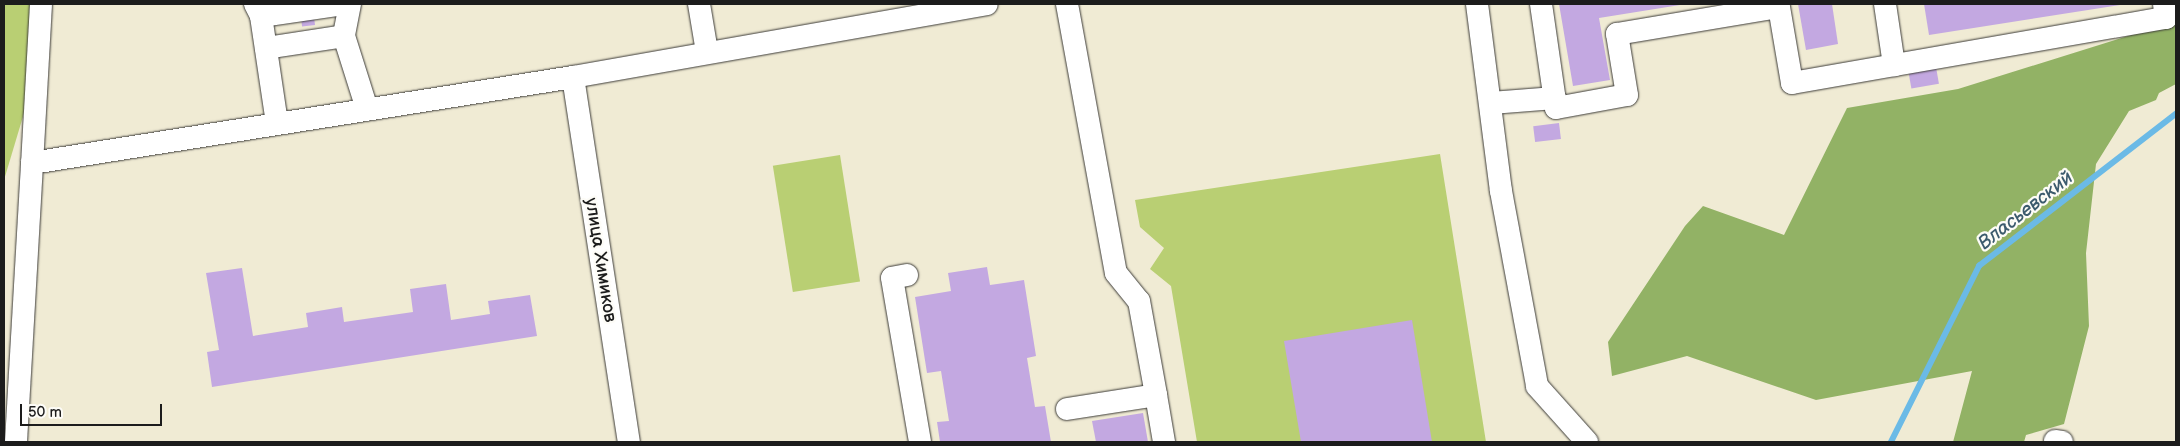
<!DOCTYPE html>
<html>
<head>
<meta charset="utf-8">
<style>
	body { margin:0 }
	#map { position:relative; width:2180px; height:446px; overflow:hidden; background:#f0ebd4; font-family:"Balsamiq Sans",sans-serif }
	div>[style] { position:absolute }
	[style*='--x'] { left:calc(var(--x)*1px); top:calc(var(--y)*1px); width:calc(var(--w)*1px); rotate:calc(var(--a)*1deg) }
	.green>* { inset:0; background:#b9cf73; transform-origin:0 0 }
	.forest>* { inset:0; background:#92b265 }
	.stream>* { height:5.5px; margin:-2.75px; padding:0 2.75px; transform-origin:2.75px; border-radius:2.75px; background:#6bbae6 }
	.building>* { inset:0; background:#c3a8e1; transform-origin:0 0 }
	.roads { filter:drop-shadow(0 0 1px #3c3b38) drop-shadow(0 0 1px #3c3b38) }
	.minor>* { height:22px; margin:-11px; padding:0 11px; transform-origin:11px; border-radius:11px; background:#fff }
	span { translate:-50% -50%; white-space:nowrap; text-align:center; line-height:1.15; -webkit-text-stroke:4.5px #fdfcf7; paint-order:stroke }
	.street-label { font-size:18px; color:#1c1c1c }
	.water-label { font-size:19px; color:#3c5b6d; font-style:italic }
	.frame { position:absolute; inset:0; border:5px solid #1c1c1c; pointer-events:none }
	.scale { position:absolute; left:20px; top:404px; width:142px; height:22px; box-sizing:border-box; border:2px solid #1c1c1c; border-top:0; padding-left:6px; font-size:15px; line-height:18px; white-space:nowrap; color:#1c1c1c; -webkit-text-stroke:4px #fdfcf7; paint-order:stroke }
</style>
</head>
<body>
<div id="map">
	<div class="green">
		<i style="clip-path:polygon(4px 4px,40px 4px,39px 63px,4px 180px)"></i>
		<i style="clip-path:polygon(1440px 154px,1486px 442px,1197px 442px,1171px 286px,1150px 269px,1164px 248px,1140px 227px,1135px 200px)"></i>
		<i style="left:840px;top:155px;width:128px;height:68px;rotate:81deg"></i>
	</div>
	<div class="forest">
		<i style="clip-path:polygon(2161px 4px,2176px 4px,2176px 84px,2159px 93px,2156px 100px,2129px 111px,2096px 164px,2086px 253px,2089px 326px,2064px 424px,2026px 435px,2024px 442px,1953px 442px,1972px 371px,1816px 400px,1687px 356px,1612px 376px,1608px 342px,1685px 226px,1703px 206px,1784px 235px,1847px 108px,1958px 89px,2163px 25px)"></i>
	</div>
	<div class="stream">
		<i style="--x:1891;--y:442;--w:197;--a:-63.4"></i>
		<i style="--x:1979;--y:266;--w:249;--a:-37.7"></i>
	</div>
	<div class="building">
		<i style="clip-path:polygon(1559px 4px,1680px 4px,1680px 5px,1599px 18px,1610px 80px,1573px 86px)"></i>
		<i style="clip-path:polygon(1798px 4px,1832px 4px,1838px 44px,1806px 50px)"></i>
		<i style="clip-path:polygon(1924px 4px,2120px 4px,2120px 5px,1929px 35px)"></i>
		<i style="left:314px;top:17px;width:8px;height:13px;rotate:83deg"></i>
		<i style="left:1936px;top:67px;width:17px;height:28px;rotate:80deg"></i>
		<i style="left:1559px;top:123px;width:16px;height:26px;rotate:83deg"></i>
		<i style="clip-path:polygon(987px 267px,990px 285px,1024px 280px,1036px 356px,1027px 358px,1035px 407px,1045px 406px,1051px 442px,940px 442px,937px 422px,949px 421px,941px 371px,927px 373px,915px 297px,951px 291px,948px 273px)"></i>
		<i style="clip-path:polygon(242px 268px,253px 336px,308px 327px,306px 313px,342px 307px,344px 322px,413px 312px,410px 289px,446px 284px,451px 320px,490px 314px,488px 301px,530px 295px,537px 336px,212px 387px,207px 352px,219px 350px,206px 273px)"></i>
		<i style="clip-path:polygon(1412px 320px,1432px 442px,1301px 442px,1284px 341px)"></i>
		<i style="clip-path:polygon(1143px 413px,1148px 442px,1096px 442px,1092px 421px)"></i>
	</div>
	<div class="roads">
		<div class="minor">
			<i style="--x:41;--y:4;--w:159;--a:93.2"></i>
			<i style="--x:32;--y:163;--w:548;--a:-9.03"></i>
			<i style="--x:573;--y:77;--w:420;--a:-10"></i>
			<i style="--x:255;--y:4;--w:13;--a:63"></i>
			<i style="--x:261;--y:16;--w:108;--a:81.5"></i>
			<i style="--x:350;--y:4;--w:33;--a:101"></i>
			<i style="--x:344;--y:36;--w:77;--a:72.5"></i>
			<i style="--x:699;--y:4;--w:49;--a:80.5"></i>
			<i style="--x:1067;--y:4;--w:273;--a:79.7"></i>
			<i style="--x:1116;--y:273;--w:36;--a:51"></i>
			<i style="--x:1139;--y:301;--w:96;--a:79.7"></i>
			<i style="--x:1477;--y:4;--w:189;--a:82.7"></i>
			<i style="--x:1501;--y:191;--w:198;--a:79.5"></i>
			<i style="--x:1537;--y:386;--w:75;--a:48.2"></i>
			<i style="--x:1541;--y:4;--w:105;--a:81.8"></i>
			<i style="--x:1556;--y:108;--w:72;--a:-10.4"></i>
			<i style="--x:1627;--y:95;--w:62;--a:-99.3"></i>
			<i style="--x:1617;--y:34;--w:164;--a:-9.5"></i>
			<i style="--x:1779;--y:7;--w:77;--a:80.3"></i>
			<i style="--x:1792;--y:83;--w:380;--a:-9.9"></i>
			<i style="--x:2166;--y:18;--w:14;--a:-98"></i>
			<i style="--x:1885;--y:4;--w:62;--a:81.6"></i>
			<i style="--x:261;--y:16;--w:83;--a:-8.3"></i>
			<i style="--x:266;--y:48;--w:79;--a:-8.7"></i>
			<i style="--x:573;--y:77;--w:369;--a:81.3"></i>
			<i style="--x:1491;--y:103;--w:64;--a:-4.5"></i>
			<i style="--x:907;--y:275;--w:15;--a:169"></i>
			<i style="--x:892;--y:278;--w:166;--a:80.3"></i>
			<i style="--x:1067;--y:409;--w:90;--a:-8.9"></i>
			<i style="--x:1156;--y:395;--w:48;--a:80.3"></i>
			<i style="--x:2055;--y:441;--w:7;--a:8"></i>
			<i style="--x:16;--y:442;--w:279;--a:-86.7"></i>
		</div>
	</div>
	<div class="street-label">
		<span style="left:600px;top:260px;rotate:81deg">улица Химиков</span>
	</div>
	<div class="water-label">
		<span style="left:2026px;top:211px;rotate:-38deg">Власьевский</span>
	</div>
	<div class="frame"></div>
	<div class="scale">50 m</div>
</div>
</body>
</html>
